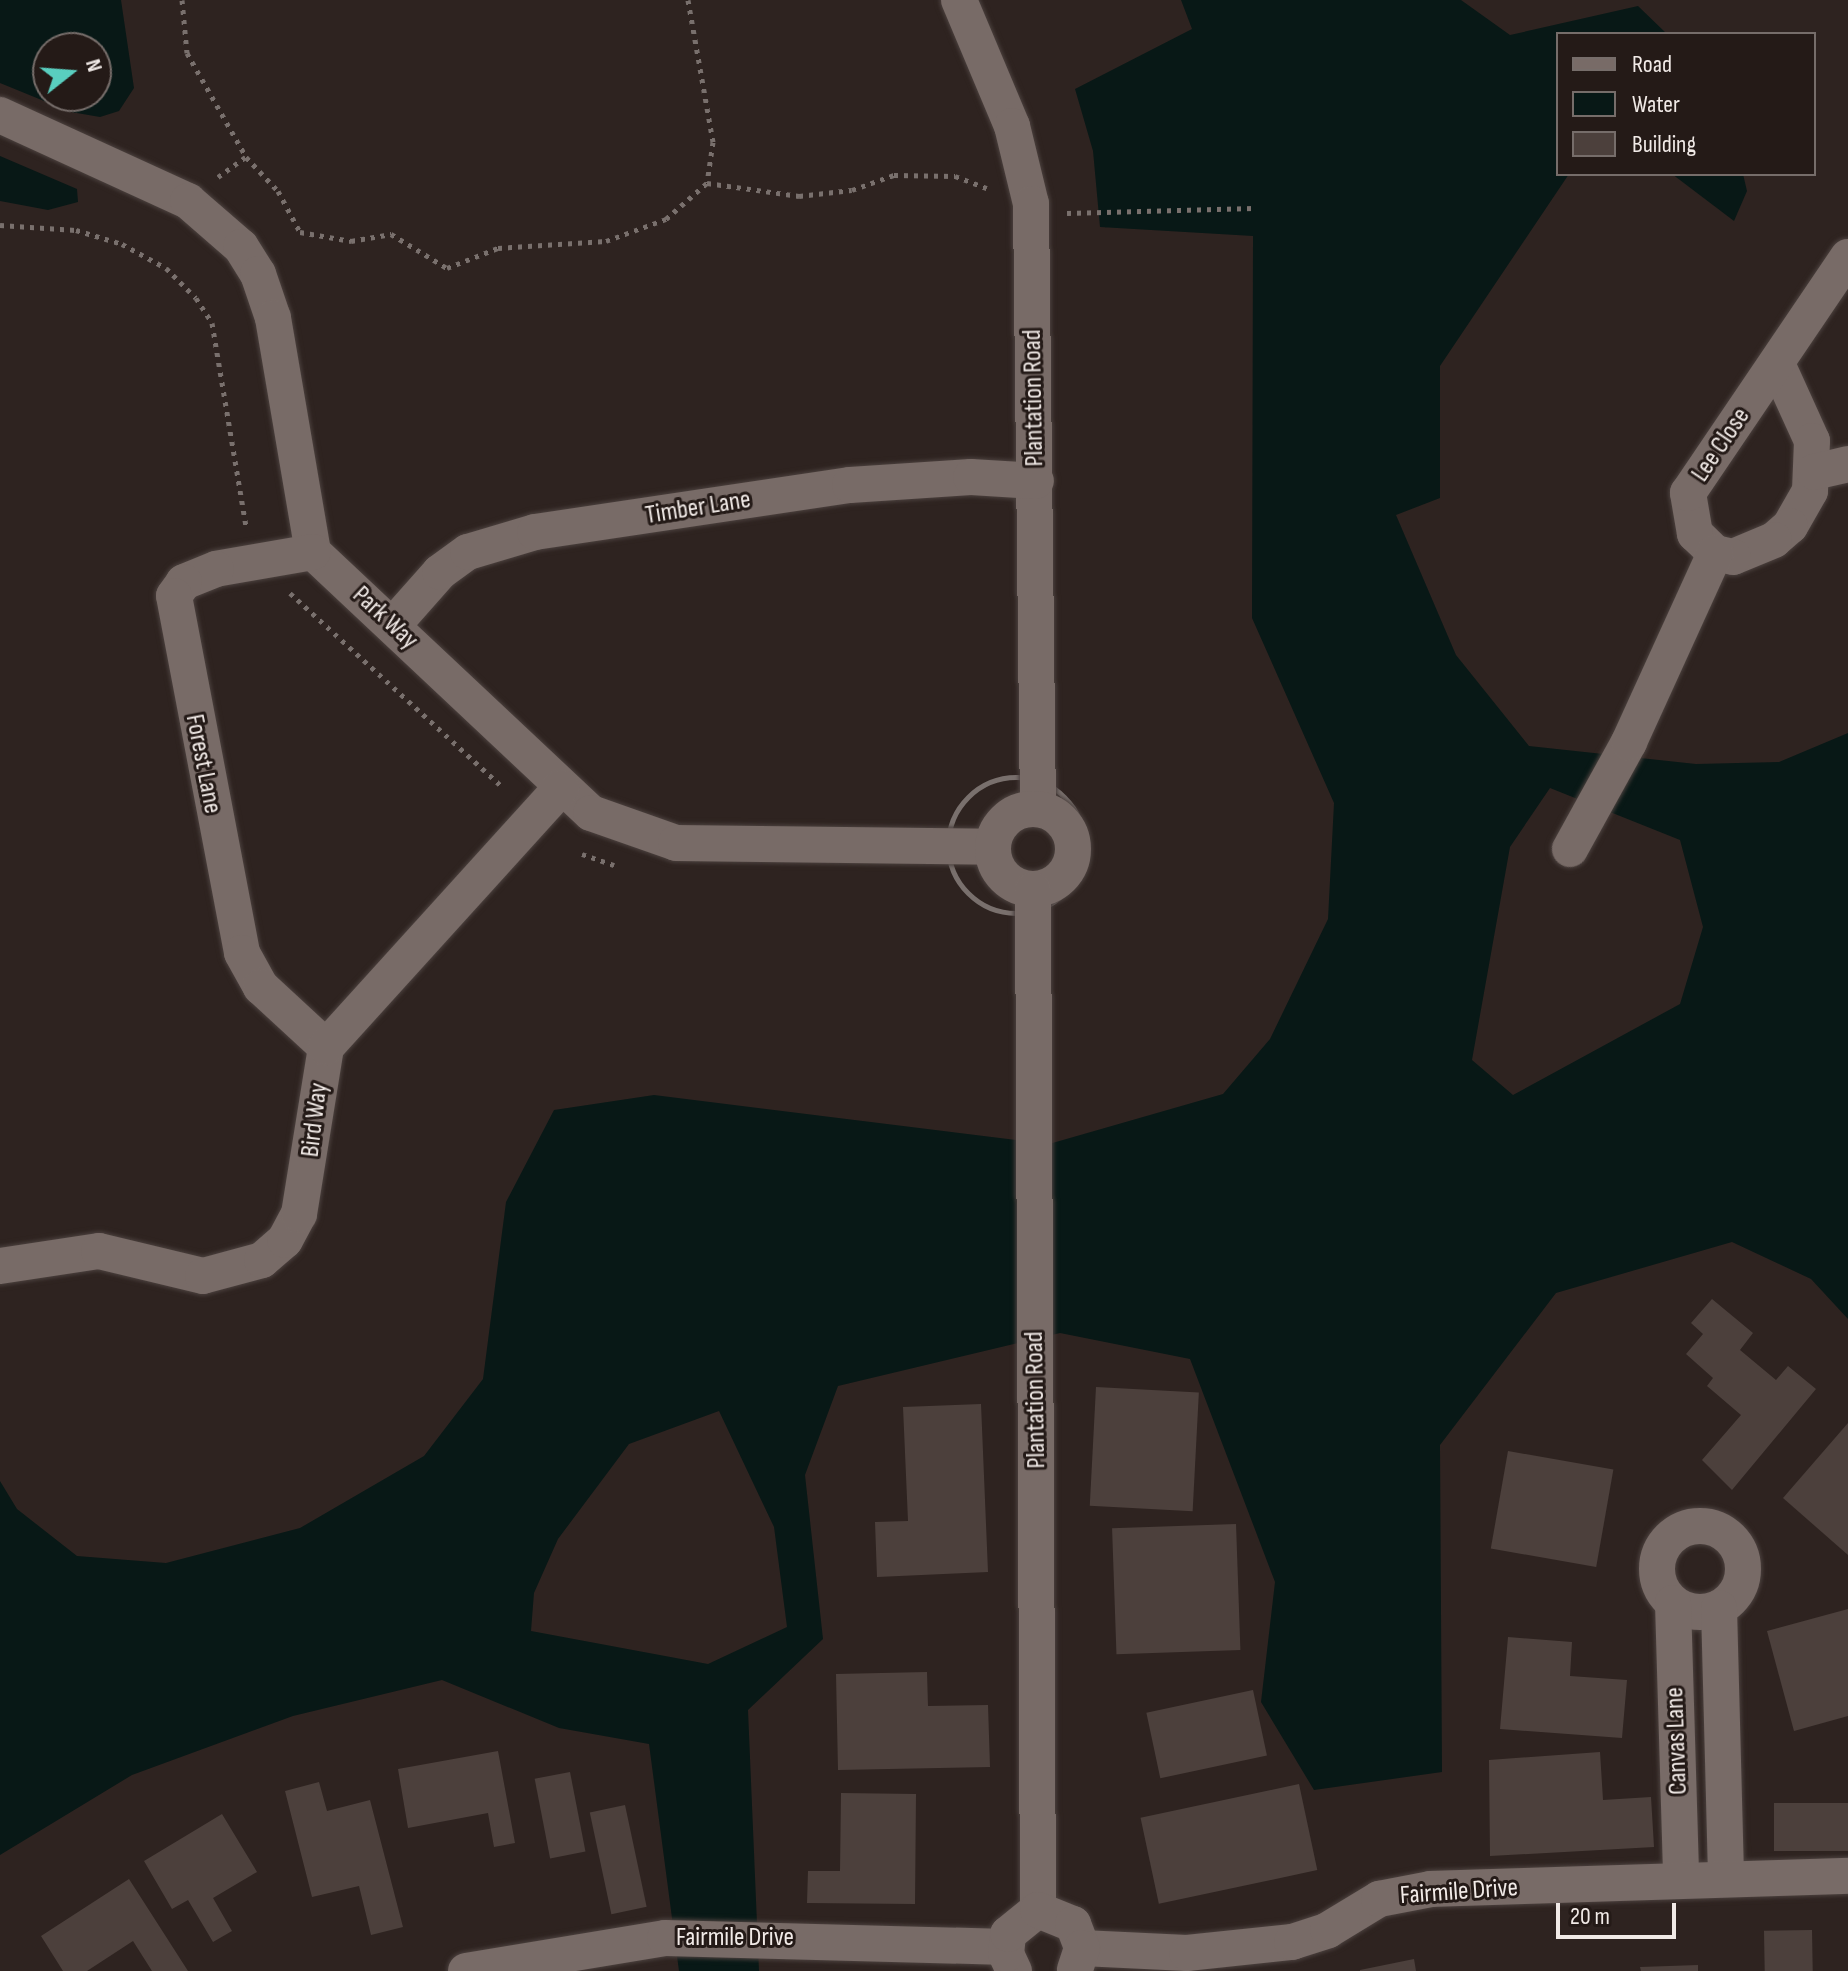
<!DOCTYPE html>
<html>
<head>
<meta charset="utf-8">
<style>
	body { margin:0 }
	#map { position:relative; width:1848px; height:1971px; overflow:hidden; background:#2e2320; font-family:"Sofia Sans Condensed",sans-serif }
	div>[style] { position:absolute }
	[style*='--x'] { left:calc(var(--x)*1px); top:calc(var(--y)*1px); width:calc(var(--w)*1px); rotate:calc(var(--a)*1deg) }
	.water>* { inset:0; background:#081816 }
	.building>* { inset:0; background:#4c403c; transform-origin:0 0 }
	.path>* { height:5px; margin-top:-2.5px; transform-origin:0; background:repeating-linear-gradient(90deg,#79706d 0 4px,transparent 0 10px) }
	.path>.ring { margin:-2.5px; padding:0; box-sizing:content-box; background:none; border:5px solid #79706d; border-radius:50% }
	.roads { filter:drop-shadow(0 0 2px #4b413e) drop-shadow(0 0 2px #4b413e) }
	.street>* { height:36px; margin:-18px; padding:0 18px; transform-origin:18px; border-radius:18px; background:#786b67 }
	.street>.ring { margin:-18px; padding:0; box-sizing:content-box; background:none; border:36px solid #786b67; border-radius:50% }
	span { translate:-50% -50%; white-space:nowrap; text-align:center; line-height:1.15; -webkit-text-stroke:6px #241a17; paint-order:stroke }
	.street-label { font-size:26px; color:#f1eae7 }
	.legend { position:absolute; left:1556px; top:32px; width:260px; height:144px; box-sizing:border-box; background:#241a17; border:2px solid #766d6a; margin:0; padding:10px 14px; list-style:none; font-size:24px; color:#f1eae7 }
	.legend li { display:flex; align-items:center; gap:16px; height:40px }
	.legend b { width:40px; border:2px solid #766d6a }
	.north { position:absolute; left:32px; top:32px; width:80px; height:80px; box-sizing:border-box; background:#241a17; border:2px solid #766d6a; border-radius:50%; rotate:73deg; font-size:22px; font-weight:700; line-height:32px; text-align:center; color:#f1eae7 }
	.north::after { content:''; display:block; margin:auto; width:28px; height:36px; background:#59cebf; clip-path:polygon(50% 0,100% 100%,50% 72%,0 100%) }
	.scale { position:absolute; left:1556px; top:1903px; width:120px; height:36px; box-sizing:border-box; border:4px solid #f1eae7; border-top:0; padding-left:10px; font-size:24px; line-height:28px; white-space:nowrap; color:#f1eae7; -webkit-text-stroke:6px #241a17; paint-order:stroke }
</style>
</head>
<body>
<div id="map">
	<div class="water">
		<i style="clip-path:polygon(evenodd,0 0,121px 0,134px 88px,119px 111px,100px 117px,71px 112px,0 83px,0 0,96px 48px,96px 96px,48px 96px,48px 48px,96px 48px)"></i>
		<i style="clip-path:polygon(evenodd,1181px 0,1461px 0,1510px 35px,1638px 6px,1667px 34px,1558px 34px,1558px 174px,1569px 174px,1440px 366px,1440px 498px,1396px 515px,1456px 655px,1529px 746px,1696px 764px,1779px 762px,1848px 733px,1848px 1319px,1811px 1279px,1732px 1242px,1556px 1293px,1440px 1445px,1442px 1772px,1314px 1790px,1261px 1702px,1275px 1582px,1190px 1359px,1060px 1333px,838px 1386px,805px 1475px,823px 1639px,748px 1710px,759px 1971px,679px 1971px,649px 1744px,559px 1728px,442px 1680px,293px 1716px,132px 1775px,0 1855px,0 1481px,17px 1509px,77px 1556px,166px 1563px,300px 1528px,424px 1456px,483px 1379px,506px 1202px,554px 1110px,654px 1095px,1049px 1144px,1223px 1094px,1270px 1039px,1328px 919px,1334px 803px,1252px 618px,1253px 236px,1100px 227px,1093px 151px,1075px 89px,1192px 29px,1181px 0,1550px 788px,1680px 840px,1703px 927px,1680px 1004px,1513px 1095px,1472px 1060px,1510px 847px,1550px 788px,1181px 0,719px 1411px,774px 1527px,787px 1627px,708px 1664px,531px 1631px,534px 1593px,558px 1539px,629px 1444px,719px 1411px)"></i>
		<i style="clip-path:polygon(0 156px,77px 189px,78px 202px,48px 210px,0 201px)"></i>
		<i style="clip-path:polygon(1672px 174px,1743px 174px,1747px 191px,1734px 221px)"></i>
	</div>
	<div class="building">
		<i style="clip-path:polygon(1712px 1299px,1753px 1333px,1740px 1350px,1776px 1380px,1788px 1366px,1816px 1389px,1732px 1490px,1702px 1460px,1741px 1415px,1707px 1386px,1713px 1378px,1686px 1354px,1703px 1334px,1691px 1323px)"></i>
		<i style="left:1096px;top:1387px;width:103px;height:119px;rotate:3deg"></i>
		<i style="clip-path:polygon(981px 1404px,988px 1572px,877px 1577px,875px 1522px,908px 1521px,903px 1407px)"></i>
		<i style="clip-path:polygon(1848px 1423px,1848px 1555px,1783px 1498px)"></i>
		<i style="left:1508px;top:1451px;width:107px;height:99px;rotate:10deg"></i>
		<i style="left:1236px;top:1524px;width:126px;height:124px;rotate:88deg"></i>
		<i style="clip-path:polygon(1848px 1609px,1848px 1716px,1794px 1731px,1767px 1631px)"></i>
		<i style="clip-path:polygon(1508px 1637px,1572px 1642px,1570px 1676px,1627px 1680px,1622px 1738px,1500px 1729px)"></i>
		<i style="clip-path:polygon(927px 1672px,928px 1706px,988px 1705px,990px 1767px,838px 1770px,836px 1674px)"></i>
		<i style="left:1253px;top:1690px;width:67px;height:109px;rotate:78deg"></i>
		<i style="clip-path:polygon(498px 1751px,515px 1843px,494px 1847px,488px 1813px,408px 1828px,398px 1769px)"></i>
		<i style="clip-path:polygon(1600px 1752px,1603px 1800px,1651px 1797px,1654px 1847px,1490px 1856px,1489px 1760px)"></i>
		<i style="left:570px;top:1772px;width:81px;height:36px;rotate:79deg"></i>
		<i style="clip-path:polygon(319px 1782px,327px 1811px,370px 1800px,403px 1927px,371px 1935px,359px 1886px,312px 1897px,285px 1791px)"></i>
		<i style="left:1299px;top:1784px;width:88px;height:162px;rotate:78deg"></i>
		<i style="clip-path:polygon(841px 1793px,916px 1794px,915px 1904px,807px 1903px,808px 1871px,840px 1871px)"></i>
		<i style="left:1774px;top:1803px;width:74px;height:48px"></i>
		<i style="left:625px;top:1805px;width:104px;height:36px;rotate:78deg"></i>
		<i style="clip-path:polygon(222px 1814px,257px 1872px,213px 1898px,232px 1931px,213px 1942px,188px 1900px,172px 1909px,144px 1861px)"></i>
		<i style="clip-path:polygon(129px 1879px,188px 1971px,152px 1971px,133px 1941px,87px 1971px,63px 1971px,41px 1936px)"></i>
		<i style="left:1812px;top:1930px;width:41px;height:48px;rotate:89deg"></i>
		<i style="clip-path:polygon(1414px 1959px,1416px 1971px,1360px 1971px,1360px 1970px)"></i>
		<i style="clip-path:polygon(1698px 1965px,1698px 1971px,1641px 1971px,1640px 1967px)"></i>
	</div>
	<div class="path">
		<i style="--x:182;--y:0;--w:53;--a:84.6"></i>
		<i style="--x:187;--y:53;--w:120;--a:60.4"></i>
		<i style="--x:246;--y:157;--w:47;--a:46.7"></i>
		<i style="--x:278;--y:191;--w:47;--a:61.8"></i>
		<i style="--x:300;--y:232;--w:52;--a:10"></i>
		<i style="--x:351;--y:241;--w:41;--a:-9.9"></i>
		<i style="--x:391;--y:234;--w:66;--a:31.3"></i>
		<i style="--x:447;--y:268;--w:55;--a:-21.4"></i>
		<i style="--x:498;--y:248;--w:108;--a:-3.7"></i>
		<i style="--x:606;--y:241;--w:64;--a:-20.1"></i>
		<i style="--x:666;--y:219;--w:55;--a:-41.3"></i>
		<i style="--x:707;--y:183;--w:93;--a:8"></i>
		<i style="--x:799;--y:196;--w:53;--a:-6.5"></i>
		<i style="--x:852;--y:190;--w:45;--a:-19.7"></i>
		<i style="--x:894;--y:175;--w:61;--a:0.9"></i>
		<i style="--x:955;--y:176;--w:34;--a:21"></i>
		<i style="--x:688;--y:0;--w:144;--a:80"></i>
		<i style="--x:713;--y:142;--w:41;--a:98.3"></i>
		<i style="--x:218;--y:177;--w:34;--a:-36"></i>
		<i style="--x:1067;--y:213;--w:187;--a:-1.5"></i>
		<i style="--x:0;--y:225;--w:76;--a:3.8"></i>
		<i style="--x:76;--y:230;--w:48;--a:16.9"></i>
		<i style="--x:122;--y:244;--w:50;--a:28.6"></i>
		<i style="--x:166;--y:268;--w:42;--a:45"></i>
		<i style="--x:196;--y:298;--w:30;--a:57"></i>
		<i style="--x:212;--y:323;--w:207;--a:80.5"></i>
		<i style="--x:290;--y:593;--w:286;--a:42.4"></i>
		<i class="ring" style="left:948px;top:777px;width:131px;height:131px"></i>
		<i style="--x:582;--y:854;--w:34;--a:19"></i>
	</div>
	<div class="roads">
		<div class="street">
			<i style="--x:959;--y:0;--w:137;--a:67.2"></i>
			<i style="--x:1012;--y:126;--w:80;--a:76.3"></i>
			<i style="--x:1031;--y:204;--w:604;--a:89.34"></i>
			<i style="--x:0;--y:115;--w:207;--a:24.6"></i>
			<i style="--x:188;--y:201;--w:70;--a:41"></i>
			<i style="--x:241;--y:247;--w:32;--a:58"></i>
			<i style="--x:258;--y:274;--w:46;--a:71.2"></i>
			<i style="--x:273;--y:318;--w:237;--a:80.3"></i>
			<i style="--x:313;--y:552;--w:381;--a:43.2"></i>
			<i style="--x:591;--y:813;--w:90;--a:19.4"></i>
			<i style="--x:676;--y:843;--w:317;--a:0.7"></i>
			<i style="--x:1778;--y:366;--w:82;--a:65.6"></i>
			<i style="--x:1812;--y:441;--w:50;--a:92.3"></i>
			<i style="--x:1810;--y:491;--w:40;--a:119.7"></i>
			<i style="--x:1790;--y:526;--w:21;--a:139"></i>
			<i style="--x:1774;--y:540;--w:44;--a:157.5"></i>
			<i style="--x:1733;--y:557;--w:18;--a:-167"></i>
			<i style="--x:1715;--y:553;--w:28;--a:-136"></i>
			<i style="--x:1695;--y:534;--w:42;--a:-99.7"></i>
			<i style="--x:1688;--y:493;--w:285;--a:-55.9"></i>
			<i style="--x:1814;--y:472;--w:35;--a:-13"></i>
			<i style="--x:313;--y:552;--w:98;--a:170.1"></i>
			<i style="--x:216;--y:569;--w:35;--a:158"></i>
			<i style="--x:184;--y:582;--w:17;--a:126"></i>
			<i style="--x:174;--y:596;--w:363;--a:79.2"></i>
			<i style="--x:242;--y:953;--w:39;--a:61"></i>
			<i style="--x:261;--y:987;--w:88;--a:42.7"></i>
			<i style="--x:394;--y:624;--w:69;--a:-48.5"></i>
			<i style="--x:440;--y:572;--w:34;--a:-36"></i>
			<i style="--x:468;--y:552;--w:70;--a:-16.6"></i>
			<i style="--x:535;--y:532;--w:318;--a:-8.5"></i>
			<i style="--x:850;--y:485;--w:121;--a:-3.8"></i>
			<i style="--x:971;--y:477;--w:65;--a:3.5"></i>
			<i class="ring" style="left:993px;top:809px;width:44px;height:44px"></i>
			<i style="--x:1570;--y:849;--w:122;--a:-61.1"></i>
			<i style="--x:1629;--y:742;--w:208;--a:-65.5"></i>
			<i style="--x:1033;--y:890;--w:1020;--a:89.72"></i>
			<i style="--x:0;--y:1266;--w:100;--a:-8.6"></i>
			<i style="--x:99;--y:1251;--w:107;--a:13.5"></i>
			<i style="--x:203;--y:1276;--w:61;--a:-15.2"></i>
			<i style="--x:262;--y:1260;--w:30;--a:-41"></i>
			<i style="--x:285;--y:1240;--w:30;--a:-62"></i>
			<i style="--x:299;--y:1214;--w:169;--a:-80.8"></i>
			<i style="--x:326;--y:1047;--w:350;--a:-47.8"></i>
			<i class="ring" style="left:1657px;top:1526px;width:50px;height:50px"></i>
			<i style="--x:1673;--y:1603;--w:275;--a:88.3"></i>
			<i style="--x:1719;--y:1608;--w:268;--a:88.5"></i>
			<i style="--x:1082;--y:1948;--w:105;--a:2.7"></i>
			<i style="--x:1187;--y:1953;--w:106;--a:-6"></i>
			<i style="--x:1292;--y:1942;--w:38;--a:-18"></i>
			<i style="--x:1328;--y:1930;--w:60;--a:-31.3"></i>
			<i style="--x:1379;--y:1899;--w:53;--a:-10.9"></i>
			<i style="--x:1431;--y:1889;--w:417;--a:-1.8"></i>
			<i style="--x:466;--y:1971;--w:202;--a:-9.4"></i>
			<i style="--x:665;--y:1938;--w:341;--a:1.5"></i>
			<i style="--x:1014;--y:1971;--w:19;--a:-115"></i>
			<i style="--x:1006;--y:1954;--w:20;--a:-84"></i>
			<i style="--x:1008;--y:1934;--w:38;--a:-39"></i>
			<i style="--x:1038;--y:1910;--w:38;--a:22"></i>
			<i style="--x:1073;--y:1924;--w:26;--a:69"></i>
			<i style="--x:1082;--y:1948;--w:23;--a:108"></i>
		</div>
	</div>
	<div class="street-label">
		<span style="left:1034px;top:398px;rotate:-91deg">Plantation Road</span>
		<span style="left:1721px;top:445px;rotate:-56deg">Lee Close</span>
		<span style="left:698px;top:508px;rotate:-9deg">Timber Lane</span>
		<span style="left:385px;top:618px;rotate:43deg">Park Way</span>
		<span style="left:203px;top:764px;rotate:79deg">Forest Lane</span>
		<span style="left:315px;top:1120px;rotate:-83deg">Bird Way</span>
		<span style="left:1036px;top:1400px;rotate:-91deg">Plantation Road</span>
		<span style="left:1677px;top:1741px;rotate:-92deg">Canvas Lane</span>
		<span style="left:1459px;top:1892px;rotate:-4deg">Fairmile Drive</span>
		<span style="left:735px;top:1938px">Fairmile Drive</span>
	</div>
	<ul class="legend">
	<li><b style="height:10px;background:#786b67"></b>Road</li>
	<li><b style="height:22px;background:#081816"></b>Water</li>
	<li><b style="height:22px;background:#4c403c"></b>Building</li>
	</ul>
	<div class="north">N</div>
	<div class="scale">20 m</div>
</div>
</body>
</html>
